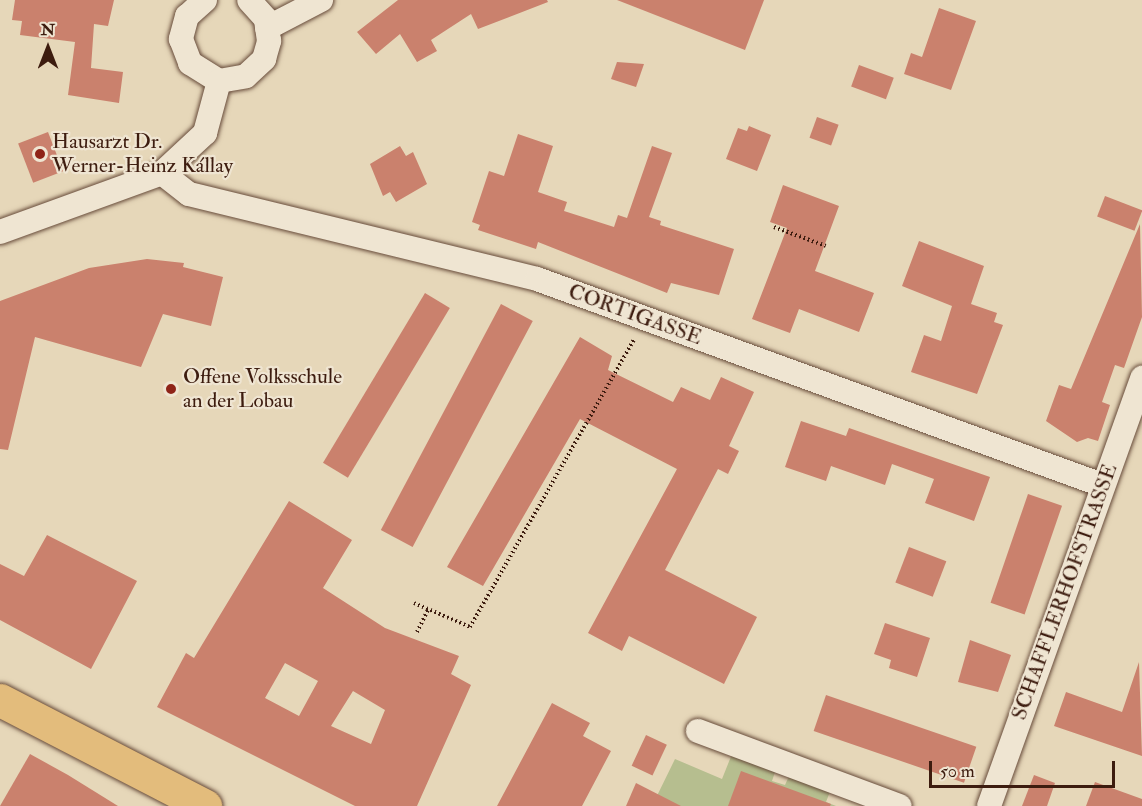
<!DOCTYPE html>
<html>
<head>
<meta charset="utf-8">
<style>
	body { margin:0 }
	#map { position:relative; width:1142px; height:806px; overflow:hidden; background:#e6d7b9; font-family:"IM FELL Double Pica",serif }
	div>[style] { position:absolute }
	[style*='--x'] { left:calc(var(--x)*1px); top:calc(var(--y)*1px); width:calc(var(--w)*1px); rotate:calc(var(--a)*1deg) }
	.green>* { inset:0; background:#b6be8f }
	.building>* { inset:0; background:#ca816d; transform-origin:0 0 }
	.path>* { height:4px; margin-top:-2px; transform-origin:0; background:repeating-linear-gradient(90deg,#3d1c0f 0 1.5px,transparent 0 4.5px) }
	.roads { filter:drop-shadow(0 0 2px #674b3a) drop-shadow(0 0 2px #674b3a) }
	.minor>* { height:24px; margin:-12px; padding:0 12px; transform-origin:12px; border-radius:12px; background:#efe5d2 }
	.primary>* { height:33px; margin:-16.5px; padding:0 16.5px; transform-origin:16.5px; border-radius:16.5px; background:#e3bc7c }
	.dots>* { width:16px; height:16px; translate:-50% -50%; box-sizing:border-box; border:3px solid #efe5d2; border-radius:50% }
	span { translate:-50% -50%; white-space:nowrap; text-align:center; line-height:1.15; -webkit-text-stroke:4.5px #efe5d2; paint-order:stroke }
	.poi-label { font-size:21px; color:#3d1c0f }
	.left { translate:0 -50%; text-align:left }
	.street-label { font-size:21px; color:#3d1c0f }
	.north { position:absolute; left:18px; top:18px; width:60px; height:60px; -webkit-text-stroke:4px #efe5d2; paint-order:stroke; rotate:0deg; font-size:16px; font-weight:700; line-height:24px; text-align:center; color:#3d1c0f }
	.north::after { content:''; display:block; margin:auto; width:21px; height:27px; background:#3d1c0f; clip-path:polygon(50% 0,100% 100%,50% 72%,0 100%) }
	.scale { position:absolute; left:929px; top:761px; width:186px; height:27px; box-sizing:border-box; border:3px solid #3d1c0f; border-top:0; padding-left:8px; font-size:18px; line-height:21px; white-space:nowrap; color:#3d1c0f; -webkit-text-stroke:4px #efe5d2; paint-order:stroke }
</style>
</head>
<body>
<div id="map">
	<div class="green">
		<i style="clip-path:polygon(732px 754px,776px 769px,772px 781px,785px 785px,790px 774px,831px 789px,826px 802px,836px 806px,652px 806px,675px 759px,722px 779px)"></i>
	</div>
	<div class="building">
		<i style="clip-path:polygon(15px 0,114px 0,108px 26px,94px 24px,91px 68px,123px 72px,119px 103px,68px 95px,75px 42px,20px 35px,22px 21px,12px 20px)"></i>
		<i style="clip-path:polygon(398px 0,547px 0,548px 2px,478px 29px,471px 14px,431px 40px,437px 51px,417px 62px,400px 34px,376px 54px,357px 32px)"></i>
		<i style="clip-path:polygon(617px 0,764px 0,745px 50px)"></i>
		<i style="clip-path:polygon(939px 8px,976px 21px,951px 90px,904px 74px,911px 53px,922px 57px)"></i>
		<i style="clip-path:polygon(617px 62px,644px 64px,636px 87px,611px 79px)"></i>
		<i style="left:859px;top:65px;width:37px;height:23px;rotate:20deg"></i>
		<i style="left:817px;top:117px;width:23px;height:22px;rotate:20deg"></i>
		<i style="clip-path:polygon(749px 126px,771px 135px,757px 171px,726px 159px,738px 128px,747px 131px)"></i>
		<i style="left:48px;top:132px;width:42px;height:32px;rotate:69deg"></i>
		<i style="clip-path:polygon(518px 134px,553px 146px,538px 192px,567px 202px,564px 211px,614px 227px,618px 215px,627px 218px,652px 146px,672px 153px,649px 217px,661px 221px,660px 225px,734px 249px,719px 295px,671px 283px,667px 293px,538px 242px,536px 249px,478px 230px,480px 225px,472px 222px,489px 171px,504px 176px)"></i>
		<i style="clip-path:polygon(400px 146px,406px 156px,413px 152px,427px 184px,396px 202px,390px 192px,383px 196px,370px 164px)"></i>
		<i style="clip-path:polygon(783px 185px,839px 206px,815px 271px,874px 293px,859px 332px,799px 309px,790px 333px,752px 319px,787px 228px,770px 222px)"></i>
		<i style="left:1105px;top:196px;width:40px;height:22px;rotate:21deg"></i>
		<i style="clip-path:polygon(1140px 224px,1142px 317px,1124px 368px,1115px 365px,1102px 402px,1110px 405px,1098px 441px,1088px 438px,1077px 442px,1046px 421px,1059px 385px,1071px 389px)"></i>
		<i style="clip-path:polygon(919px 241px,984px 266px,971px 304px,997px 313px,994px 322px,1003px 325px,977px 394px,911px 372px,924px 335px,941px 341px,952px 306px,902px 286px)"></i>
		<i style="clip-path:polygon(147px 259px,184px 263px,183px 267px,223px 277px,211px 326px,163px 314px,141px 367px,35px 337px,8px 450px,0 449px,0 301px,89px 268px)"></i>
		<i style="left:425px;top:293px;width:29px;height:198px;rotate:31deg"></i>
		<i style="left:501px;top:304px;width:36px;height:256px;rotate:28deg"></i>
		<i style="clip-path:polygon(580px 337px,612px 356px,608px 370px,673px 402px,681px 387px,710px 400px,721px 377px,754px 392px,729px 446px,739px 451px,728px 474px,718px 469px,665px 570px,757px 617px,724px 684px,629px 636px,622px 651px,588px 633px,677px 469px,580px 419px,483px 586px,447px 567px)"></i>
		<i style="clip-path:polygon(801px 421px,846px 436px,849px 428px,990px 477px,974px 521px,925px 503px,934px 479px,892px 464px,885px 485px,831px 466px,826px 481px,785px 467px)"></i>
		<i style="left:1028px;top:494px;width:36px;height:115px;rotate:19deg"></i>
		<i style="clip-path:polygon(evenodd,289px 501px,352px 540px,323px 588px,385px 628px,459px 656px,451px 674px,471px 685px,417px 806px,355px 806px,157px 707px,186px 653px,194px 658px,289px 501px,285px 663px,318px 681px,299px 716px,265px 698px,285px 663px,289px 501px,353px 691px,385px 710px,371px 744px,331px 726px,353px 691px)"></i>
		<i style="clip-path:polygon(47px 535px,137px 581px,91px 669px,0 620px,0 564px,24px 576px)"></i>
		<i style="left:909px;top:547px;width:40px;height:38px;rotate:21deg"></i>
		<i style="clip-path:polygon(885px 623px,930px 638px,917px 677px,889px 668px,891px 660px,874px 654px)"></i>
		<i style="clip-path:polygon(970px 640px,1011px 655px,998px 692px,958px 682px)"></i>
		<i style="clip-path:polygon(1139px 662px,1142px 756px,1054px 726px,1066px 692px,1122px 712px)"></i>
		<i style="left:826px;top:695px;width:159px;height:38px;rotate:19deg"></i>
		<i style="clip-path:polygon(552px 703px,590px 723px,583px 736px,611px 751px,582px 806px,497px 806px)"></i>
		<i style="left:646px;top:735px;width:23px;height:34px;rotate:25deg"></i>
		<i style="clip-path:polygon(30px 754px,68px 775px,118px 806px,0 806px)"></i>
		<i style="clip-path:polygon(741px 771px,831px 804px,830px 806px,728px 806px)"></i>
		<i style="clip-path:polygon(1034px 775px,1055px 783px,1047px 806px,1022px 806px)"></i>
		<i style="clip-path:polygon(1095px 782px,1142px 799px,1142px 806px,1086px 806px)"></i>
		<i style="clip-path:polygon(636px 783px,681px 806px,626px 806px)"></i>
	</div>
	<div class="path">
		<i style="--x:774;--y:227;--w:55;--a:20.1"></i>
		<i style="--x:414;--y:603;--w:61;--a:23.2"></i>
		<i style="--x:470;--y:627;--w:331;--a:-60.3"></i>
		<i style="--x:417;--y:632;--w:25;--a:-64"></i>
	</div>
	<div class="roads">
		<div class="minor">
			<i style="--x:205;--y:0;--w:24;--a:138"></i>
			<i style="--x:187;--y:16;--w:24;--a:105"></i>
			<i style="--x:181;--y:39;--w:26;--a:69"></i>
			<i style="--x:190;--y:63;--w:34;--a:32"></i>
			<i style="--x:219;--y:81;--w:27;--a:-10"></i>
			<i style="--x:246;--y:76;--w:25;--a:-43"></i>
			<i style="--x:264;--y:59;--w:19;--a:-74"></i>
			<i style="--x:269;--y:41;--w:22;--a:-98"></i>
			<i style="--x:266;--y:19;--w:25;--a:-132"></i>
			<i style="--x:267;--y:28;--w:61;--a:-27.4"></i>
			<i style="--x:162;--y:173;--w:34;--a:38"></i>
			<i style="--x:189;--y:194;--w:358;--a:13.7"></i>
			<i style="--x:537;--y:279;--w:601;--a:20.03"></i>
			<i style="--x:0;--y:232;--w:172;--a:-20"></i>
			<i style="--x:162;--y:173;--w:59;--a:-42.9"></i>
			<i style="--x:205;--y:133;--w:54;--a:-74.9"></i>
			<i style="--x:698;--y:731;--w:215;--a:20.4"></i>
			<i style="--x:989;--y:806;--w:455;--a:-70.3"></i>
		</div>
		<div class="primary">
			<i style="--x:0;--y:700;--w:231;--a:27.3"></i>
		</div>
	</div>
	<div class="dots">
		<i style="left:40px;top:154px;background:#8f2418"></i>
		<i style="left:171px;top:389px;background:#8f2418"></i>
	</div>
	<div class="poi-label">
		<span class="left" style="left:52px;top:154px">Hausarzt Dr.<br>Werner-Heinz Kállay</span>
		<span class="left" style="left:183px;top:389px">Offene Volksschule<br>an der Lobau</span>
	</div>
	<div class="street-label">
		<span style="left:635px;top:315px;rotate:20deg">CORTIGASSE</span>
		<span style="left:1065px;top:592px;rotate:-70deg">SCHAFFLERHOFSTRASSE</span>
	</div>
	<div class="north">N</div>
	<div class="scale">50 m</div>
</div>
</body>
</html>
